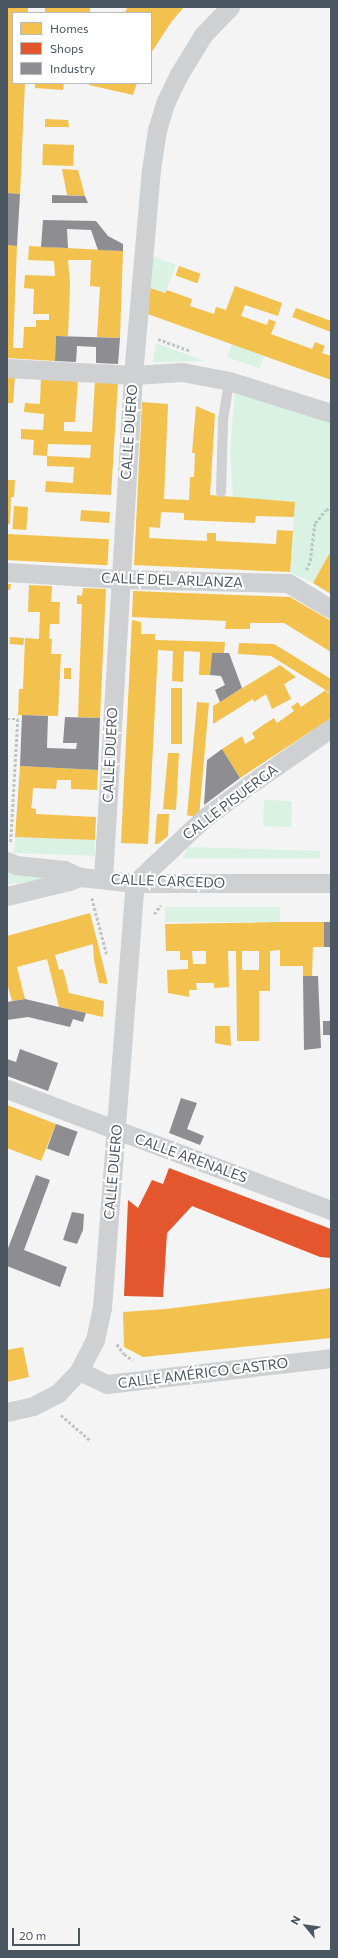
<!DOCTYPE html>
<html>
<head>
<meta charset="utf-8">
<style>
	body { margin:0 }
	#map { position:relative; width:338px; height:1958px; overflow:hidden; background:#f4f4f4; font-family:Commissioner,sans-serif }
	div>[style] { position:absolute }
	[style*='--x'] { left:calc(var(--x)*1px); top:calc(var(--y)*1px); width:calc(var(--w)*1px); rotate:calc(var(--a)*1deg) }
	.green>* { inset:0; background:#d9f2e3; transform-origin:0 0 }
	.homes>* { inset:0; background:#f2c14e; transform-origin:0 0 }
	.shops>* { inset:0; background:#e4572e }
	.industry>* { inset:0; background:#8d8d92; transform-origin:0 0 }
	.path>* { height:2.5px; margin-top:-1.25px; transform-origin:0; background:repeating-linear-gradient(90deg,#bcc7c4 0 3px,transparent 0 5px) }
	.service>* { height:10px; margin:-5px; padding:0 5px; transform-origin:5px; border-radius:5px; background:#ced0d2 }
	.minor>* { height:19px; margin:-9.5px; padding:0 9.5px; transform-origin:9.5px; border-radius:9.5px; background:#ced0d2 }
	span { translate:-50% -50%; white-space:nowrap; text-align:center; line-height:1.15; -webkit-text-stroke:4px #fff; paint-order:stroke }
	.street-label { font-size:14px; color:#4a5661 }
	.frame { position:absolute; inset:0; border:8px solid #4a5661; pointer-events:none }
	.legend { position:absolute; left:12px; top:12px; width:140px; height:72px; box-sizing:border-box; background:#fff; border:1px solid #b7bbc0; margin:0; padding:5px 7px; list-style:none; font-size:12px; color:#4a5661 }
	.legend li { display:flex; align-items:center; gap:8px; height:20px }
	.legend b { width:20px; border:1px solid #b7bbc0 }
	.north { position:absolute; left:286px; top:1906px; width:40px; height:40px; -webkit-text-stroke:3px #fff; paint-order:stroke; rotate:299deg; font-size:11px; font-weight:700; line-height:16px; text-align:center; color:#4a5661 }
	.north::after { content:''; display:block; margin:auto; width:14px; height:18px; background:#4a5661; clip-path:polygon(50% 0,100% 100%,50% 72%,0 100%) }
	.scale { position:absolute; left:12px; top:1928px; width:68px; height:18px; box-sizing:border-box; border:2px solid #4a5661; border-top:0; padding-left:5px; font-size:12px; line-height:14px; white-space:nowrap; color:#4a5661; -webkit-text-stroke:3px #fff; paint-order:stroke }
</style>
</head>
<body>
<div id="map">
	<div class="green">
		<i style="clip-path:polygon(149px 255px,176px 265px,165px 293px,147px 287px)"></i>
		<i style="clip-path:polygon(156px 343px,204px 361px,153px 362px)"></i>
		<i style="left:232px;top:344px;width:34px;height:14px;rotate:19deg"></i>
		<i style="clip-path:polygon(235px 390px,331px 423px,331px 551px,313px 583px,290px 572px,295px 502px,233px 498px,230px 452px)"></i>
		<i style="left:264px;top:800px;width:28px;height:26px;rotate:2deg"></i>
		<i style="left:15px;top:837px;width:80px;height:16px;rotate:2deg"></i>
		<i style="clip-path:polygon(188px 847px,320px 851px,320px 858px,183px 858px)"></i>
		<i style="clip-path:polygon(7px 868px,65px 877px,7px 884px)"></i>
		<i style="left:280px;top:907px;width:15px;height:115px;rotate:90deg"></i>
	</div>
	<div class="homes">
		<i style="clip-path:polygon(7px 7px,28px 7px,28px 13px,13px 13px,13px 83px,25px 83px,20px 194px,7px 193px)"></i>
		<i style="left:45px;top:7px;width:45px;height:6px"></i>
		<i style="clip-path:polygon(128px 7px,184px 7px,172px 21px,151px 53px,151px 13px,124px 13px)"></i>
		<i style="clip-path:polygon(35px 83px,64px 83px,63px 90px,35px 88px)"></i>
		<i style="clip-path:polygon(90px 83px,137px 83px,133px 95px,89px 85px)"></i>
		<i style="clip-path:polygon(45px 119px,68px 120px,69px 127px,45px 127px)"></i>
		<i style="left:43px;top:144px;width:31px;height:21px;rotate:2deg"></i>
		<i style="clip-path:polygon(62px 169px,78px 170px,85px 196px,67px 195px)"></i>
		<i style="clip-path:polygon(7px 245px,17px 246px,13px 348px,23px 348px,24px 327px,36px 327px,36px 320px,49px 320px,49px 314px,33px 314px,34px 289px,24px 288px,25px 275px,55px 276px,54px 261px,28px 260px,29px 246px,123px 251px,120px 338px,97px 337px,100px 287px,90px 286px,91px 260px,68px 260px,70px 285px,68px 336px,56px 336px,55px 361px,7px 358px)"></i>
		<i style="left:179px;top:266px;width:23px;height:10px;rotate:20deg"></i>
		<i style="clip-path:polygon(235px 286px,282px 303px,278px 316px,245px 305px,241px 316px,267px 325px,269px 319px,276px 322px,271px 334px,312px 349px,315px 342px,325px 346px,322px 353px,331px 356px,331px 380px,145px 313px,147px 287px,165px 293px,167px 290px,192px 299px,190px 306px,214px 314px,216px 307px,226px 310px)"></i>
		<i style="clip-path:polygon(296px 308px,331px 321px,331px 332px,292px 317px)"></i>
		<i style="clip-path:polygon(7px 376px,15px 377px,13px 403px,7px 403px)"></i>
		<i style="clip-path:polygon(41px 378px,78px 380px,75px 422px,64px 422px,64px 431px,92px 432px,95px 380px,118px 382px,111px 495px,45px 492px,46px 481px,73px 483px,74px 467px,47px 466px,47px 456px,90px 458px,91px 445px,48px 444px,47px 456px,33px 455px,34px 440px,21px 439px,21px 429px,43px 430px,44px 414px,24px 412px,25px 403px,40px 404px)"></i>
		<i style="clip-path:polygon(142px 402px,168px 404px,164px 499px,189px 500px,190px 477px,194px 477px,195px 453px,192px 453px,196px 406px,215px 414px,210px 495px,295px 502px,294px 517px,256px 516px,255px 523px,184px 520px,184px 513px,161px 512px,160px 528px,149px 527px,149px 538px,207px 541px,207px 533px,216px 533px,216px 541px,276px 544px,277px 530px,293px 531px,290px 572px,134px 565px)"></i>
		<i style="clip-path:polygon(7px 480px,15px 480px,14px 497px,11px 497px,10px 524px,7px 524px)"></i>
		<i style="left:14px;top:506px;width:14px;height:23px;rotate:4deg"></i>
		<i style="left:81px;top:510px;width:29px;height:11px;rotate:4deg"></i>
		<i style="left:7px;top:534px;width:102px;height:26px;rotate:3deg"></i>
		<i style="clip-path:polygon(331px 551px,331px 594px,313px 583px)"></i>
		<i style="clip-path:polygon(7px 584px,11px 584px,10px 590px,7px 590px)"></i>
		<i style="clip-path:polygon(29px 585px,52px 586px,51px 602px,60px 602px,59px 624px,50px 624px,49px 639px,52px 639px,51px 654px,61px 654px,58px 716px,18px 715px,19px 689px,23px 689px,25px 638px,39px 639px,40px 612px,28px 612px)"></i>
		<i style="clip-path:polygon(83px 588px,106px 589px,100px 718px,78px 717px,82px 604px,77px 604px,77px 595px,82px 596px)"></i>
		<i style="clip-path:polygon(133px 591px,290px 597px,331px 621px,331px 652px,284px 623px,250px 623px,250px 629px,225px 629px,226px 621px,132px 617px)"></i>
		<i style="clip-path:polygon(132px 620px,141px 622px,141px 634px,155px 634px,155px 640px,225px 642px,224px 653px,212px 653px,210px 675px,199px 675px,200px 652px,184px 651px,183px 682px,172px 681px,173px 651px,158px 650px,148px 844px,121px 843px)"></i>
		<i style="left:10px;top:637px;width:14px;height:7px;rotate:4deg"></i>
		<i style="clip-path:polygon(239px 643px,274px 644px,331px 679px,331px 718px,240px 778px,222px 749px,242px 736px,245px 744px,255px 738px,252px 733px,263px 725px,274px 718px,277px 723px,294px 711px,291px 707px,298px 702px,301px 707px,326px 690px,328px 694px,329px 692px,271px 656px,238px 654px)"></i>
		<i style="clip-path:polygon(280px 665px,296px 677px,284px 684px,291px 699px,272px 709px,266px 694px,254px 702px,253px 699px,213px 724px,213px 706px)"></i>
		<i style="left:64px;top:668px;width:7px;height:11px"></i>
		<i style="left:171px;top:688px;width:11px;height:56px"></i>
		<i style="left:197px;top:702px;width:12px;height:114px;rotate:5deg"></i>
		<i style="clip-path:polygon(168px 753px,179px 753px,176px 810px,163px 809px)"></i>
		<i style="clip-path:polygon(20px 766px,98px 770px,97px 790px,71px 789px,71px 780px,57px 780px,56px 789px,33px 788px,32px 803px,31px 808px,36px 809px,36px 814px,96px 817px,95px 840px,15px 837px)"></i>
		<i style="clip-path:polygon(157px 814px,169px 814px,168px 836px,158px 844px,155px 844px)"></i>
		<i style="clip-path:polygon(90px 913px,107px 980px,107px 984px,99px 983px,94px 960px,93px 944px,55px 955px,59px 970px,63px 969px,69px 993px,104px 1001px,103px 1017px,59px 1007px,47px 959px,17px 967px,25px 999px,12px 1001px,7px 983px,7px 936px)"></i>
		<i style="clip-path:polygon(evenodd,280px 922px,324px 922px,324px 947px,313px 947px,312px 976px,303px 976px,303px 966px,280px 966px,280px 950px,270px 951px,270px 991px,259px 991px,259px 1041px,237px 1041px,236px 951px,228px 951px,229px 987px,214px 988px,214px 983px,196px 983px,197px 990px,189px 990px,189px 997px,168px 993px,167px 970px,188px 969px,188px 960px,180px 960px,180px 951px,166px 951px,165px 924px,280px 922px,192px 951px,206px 951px,206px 964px,193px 964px,192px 951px,280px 922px,242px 951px,259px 951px,259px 970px,242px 970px,242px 951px)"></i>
		<i style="clip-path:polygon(215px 1026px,230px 1026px,231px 1046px,215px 1043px)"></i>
		<i style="clip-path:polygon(7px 1105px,56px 1124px,41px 1161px,7px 1148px)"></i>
		<i style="clip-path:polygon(331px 1288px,331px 1338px,143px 1357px,124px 1347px,123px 1312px,166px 1309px)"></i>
		<i style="clip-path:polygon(23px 1347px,29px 1377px,7px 1382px,7px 1350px)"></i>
	</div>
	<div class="shops">
		<i style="clip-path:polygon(169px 1168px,331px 1229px,331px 1258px,320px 1257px,192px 1206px,167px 1233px,163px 1297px,124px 1296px,128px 1200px,138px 1208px,152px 1180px,163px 1184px)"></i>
	</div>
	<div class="industry">
		<i style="clip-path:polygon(7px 193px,20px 194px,17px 246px,7px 245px)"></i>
		<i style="clip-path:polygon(52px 195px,85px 196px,88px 203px,52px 203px)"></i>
		<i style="clip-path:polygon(43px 220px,96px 221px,108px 236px,123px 244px,123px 251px,98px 250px,91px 230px,67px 229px,68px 248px,41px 247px)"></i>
		<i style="clip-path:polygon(56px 336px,120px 338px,118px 364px,96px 363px,96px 347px,77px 346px,76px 362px,55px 361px)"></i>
		<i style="clip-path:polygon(212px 653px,229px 653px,242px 688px,220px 702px,215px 690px,225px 685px,221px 676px,210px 675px)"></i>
		<i style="clip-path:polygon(22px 715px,48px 716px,47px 748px,76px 749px,77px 743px,63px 743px,65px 717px,100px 718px,98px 770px,20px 766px)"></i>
		<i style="clip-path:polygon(222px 749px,240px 778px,204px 805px,207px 760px)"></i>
		<i style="left:324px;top:922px;width:7px;height:25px"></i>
		<i style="clip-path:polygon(303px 976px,318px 976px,321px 1048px,304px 1050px)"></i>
		<i style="clip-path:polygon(25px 999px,59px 1007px,86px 1013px,83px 1022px,73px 1019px,70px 1027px,28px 1017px,7px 1020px,7px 1002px)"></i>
		<i style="left:323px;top:1021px;width:8px;height:14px"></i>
		<i style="clip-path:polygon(20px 1049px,58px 1063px,48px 1091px,7px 1076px,7px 1059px,16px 1062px)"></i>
		<i style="clip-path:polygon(181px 1098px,197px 1103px,187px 1129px,204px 1136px,200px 1145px,169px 1133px)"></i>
		<i style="left:56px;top:1124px;width:23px;height:26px;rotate:20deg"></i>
		<i style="clip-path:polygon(36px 1175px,50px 1180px,24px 1250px,67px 1267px,60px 1287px,7px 1266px,7px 1251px)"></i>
		<i style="clip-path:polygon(72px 1212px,84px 1214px,83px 1230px,77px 1244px,63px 1240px)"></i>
	</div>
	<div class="path">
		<i style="--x:158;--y:339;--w:35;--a:20"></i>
		<i style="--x:306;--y:570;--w:10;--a:-66"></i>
		<i style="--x:310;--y:561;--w:38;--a:-83"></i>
		<i style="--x:315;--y:523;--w:17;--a:-50"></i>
		<i style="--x:326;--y:510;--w:6;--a:-31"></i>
		<i style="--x:7;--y:719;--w:11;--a:0"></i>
		<i style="--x:18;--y:719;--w:123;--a:93.3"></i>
		<i style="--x:92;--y:898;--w:59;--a:75.3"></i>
		<i style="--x:154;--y:914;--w:11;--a:-52"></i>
		<i style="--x:117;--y:1344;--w:12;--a:55"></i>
		<i style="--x:124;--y:1354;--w:11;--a:34"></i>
		<i style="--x:61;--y:1415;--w:40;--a:41"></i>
	</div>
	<div class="service">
		<i style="--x:221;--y:492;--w:72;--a:-88.4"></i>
		<i style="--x:223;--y:420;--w:39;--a:-81"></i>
	</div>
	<div class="minor">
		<i style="--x:7;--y:368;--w:126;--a:3.2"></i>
		<i style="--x:133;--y:375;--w:49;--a:-3.5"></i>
		<i style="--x:182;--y:372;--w:48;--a:10.8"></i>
		<i style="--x:229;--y:381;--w:107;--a:17.4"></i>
		<i style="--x:7;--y:572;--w:113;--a:3.5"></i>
		<i style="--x:120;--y:579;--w:168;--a:1.4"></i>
		<i style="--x:288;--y:583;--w:50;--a:31.2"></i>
		<i style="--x:7;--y:861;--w:10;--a:24"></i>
		<i style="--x:16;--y:865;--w:48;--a:5.9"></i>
		<i style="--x:64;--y:870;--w:17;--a:24"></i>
		<i style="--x:103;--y:879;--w:505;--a:-86.59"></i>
		<i style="--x:133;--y:375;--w:206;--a:-85"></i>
		<i style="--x:151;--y:170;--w:40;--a:-81.5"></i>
		<i style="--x:157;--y:130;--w:30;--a:-73"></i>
		<i style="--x:166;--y:101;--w:28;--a:-64"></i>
		<i style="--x:178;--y:76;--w:48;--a:-58.6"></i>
		<i style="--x:203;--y:35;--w:39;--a:-46"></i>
		<i style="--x:135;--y:883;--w:93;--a:-43.3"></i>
		<i style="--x:203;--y:819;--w:57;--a:-36.5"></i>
		<i style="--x:249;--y:785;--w:100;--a:-34.8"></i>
		<i style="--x:7;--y:896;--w:64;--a:-13.6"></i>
		<i style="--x:69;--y:881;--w:12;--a:-20"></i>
		<i style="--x:80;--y:877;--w:55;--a:6.2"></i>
		<i style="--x:135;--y:883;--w:196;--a:0"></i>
		<i style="--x:7;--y:1089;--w:346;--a:20.5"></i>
		<i style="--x:79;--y:1371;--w:31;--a:25"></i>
		<i style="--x:107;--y:1384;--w:226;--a:-6.6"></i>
		<i style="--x:7;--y:1412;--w:27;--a:-13"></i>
		<i style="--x:33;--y:1406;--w:28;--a:-27"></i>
		<i style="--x:58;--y:1393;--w:30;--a:-46"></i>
		<i style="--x:79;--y:1371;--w:35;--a:-63"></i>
		<i style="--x:95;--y:1340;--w:33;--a:-78"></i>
		<i style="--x:102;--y:1308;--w:426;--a:-85.6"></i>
	</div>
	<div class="street-label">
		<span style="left:129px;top:432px;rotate:-86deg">CALLE DUERO</span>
		<span style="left:172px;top:580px;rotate:2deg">CALLE DEL ARLANZA</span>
		<span style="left:110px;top:755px;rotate:-87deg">CALLE DUERO</span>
		<span style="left:230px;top:802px;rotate:-37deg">CALLE PISUERGA</span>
		<span style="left:168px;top:881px;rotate:2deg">CALLE CARCEDO</span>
		<span style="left:191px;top:1158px;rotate:20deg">CALLE ARENALES</span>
		<span style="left:113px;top:1172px;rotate:-85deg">CALLE DUERO</span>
		<span style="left:203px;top:1373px;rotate:-7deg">CALLE AMÉRICO CASTRO</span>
	</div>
	<div class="frame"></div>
	<ul class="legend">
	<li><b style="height:11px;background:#f2c14e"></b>Homes</li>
	<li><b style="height:11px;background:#e4572e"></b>Shops</li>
	<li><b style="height:11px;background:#8d8d92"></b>Industry</li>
	</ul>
	<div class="north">N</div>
	<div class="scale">20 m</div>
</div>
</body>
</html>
